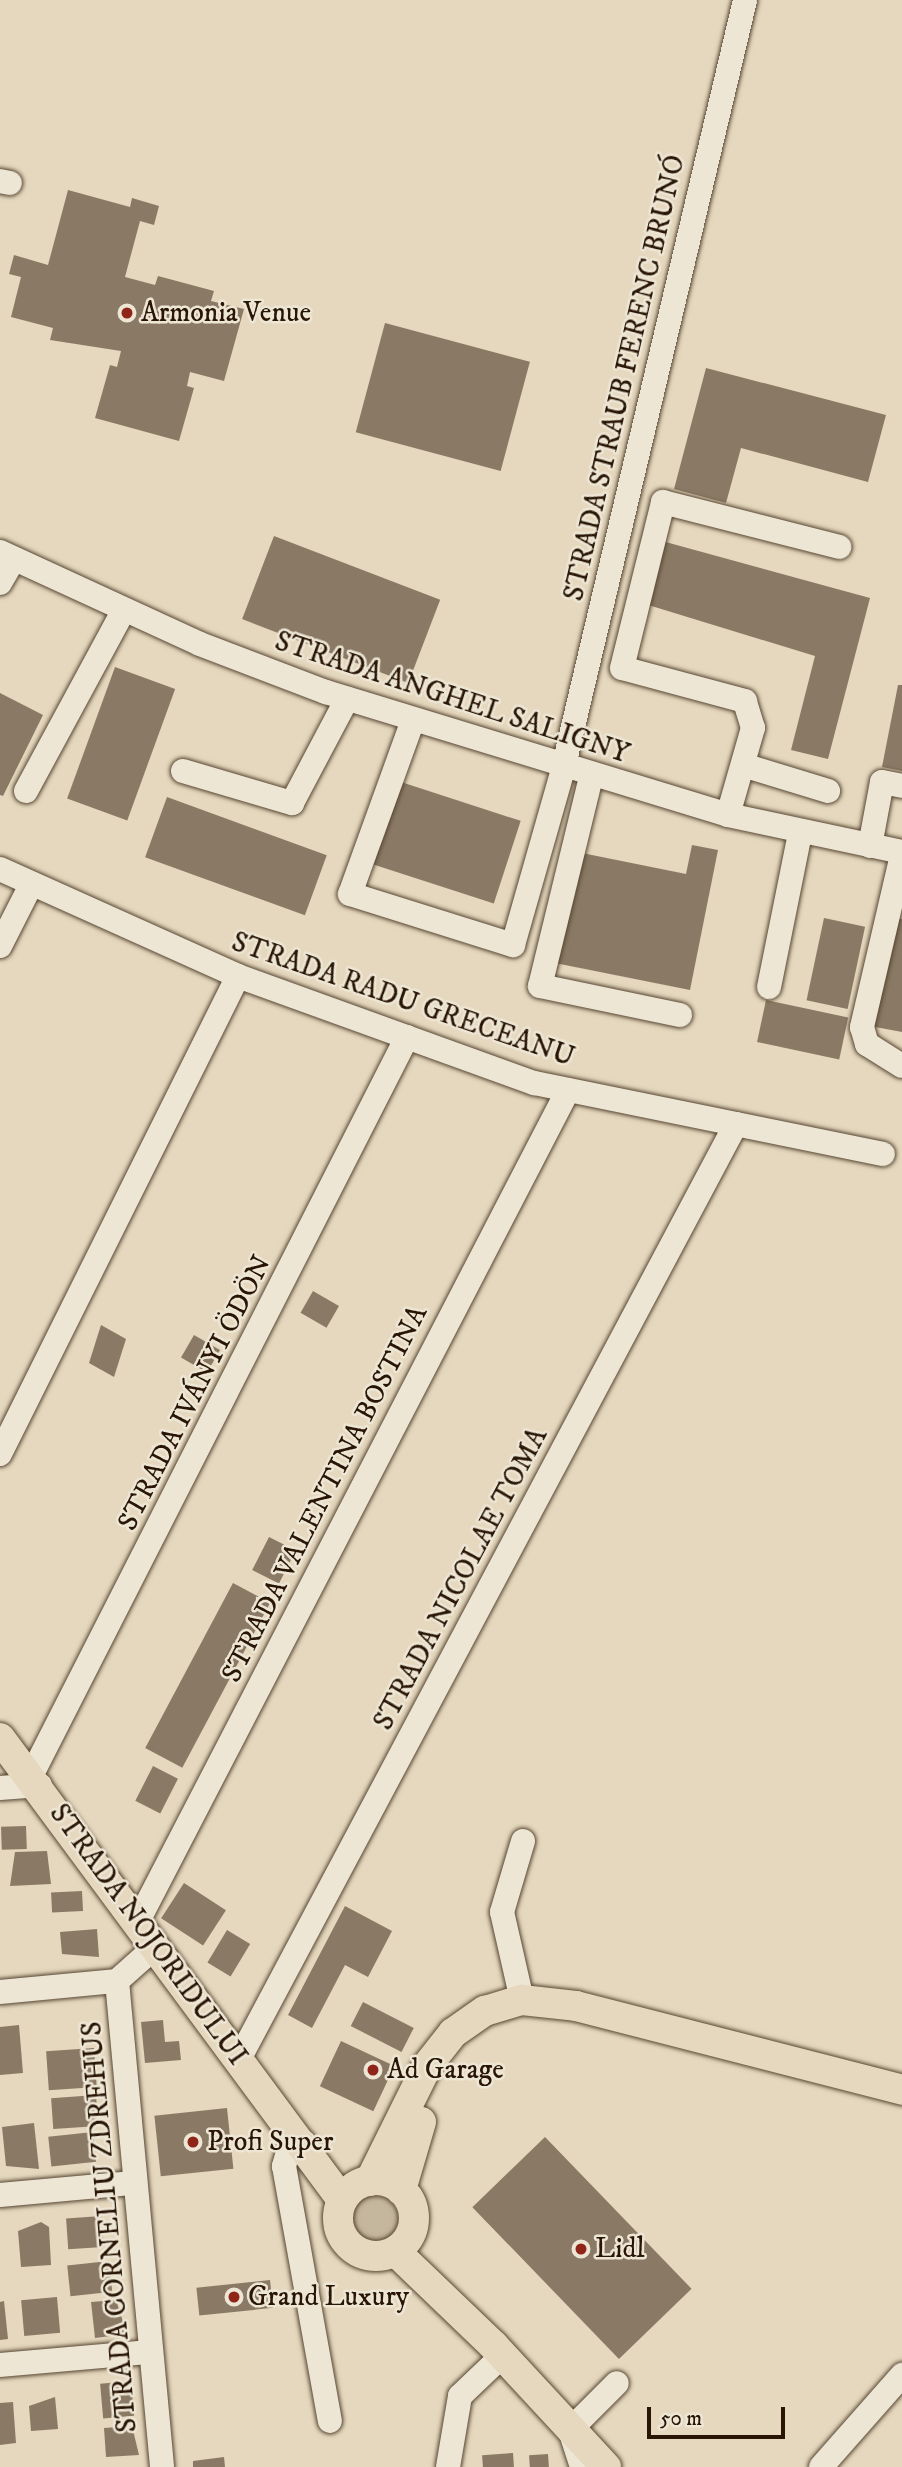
<!DOCTYPE html>
<html>
<head>
<meta charset="utf-8">
<style>
	body { margin:0 }
	#map { position:relative; width:902px; height:2467px; overflow:hidden; background:#e5d8be; font-family:"IM FELL DW Pica",serif }
	div>[style] { position:absolute }
	[style*='--x'] { left:calc(var(--x)*1px); top:calc(var(--y)*1px); width:calc(var(--w)*1px); rotate:calc(var(--a)*1deg) }
	.green>* { inset:0; background:#c5b79e }
	.round { border-radius:50% }
	.building>* { inset:0; background:#8a7a65; transform-origin:0 0 }
	.roads { filter:drop-shadow(0 0 2px #574632) drop-shadow(0 0 2px #574632) }
	.minor>* { height:24px; margin:-12px; padding:0 12px; transform-origin:12px; border-radius:12px; background:#eee6d5 }
	.major>* { height:30px; margin:-15px; padding:0 15px; transform-origin:15px; border-radius:15px; background:#e5d8be }
	.major>.ring { margin:-15px; padding:0; box-sizing:content-box; background:none; border:30px solid #e5d8be; border-radius:50% }
	.dots>* { width:19px; height:19px; translate:-50% -50%; box-sizing:border-box; border:4px solid #eee6d5; border-radius:50% }
	span { translate:-50% -50%; white-space:nowrap; text-align:center; line-height:1.15; -webkit-text-stroke:5px #eee6d5; paint-order:stroke }
	.poi-label { font-size:28px; color:#281504 }
	.left { translate:0 -50%; text-align:left }
	.street-label { font-size:28px; color:#281504 }
	.scale { position:absolute; left:647px; top:2407px; width:138px; height:32px; box-sizing:border-box; border:4px solid #281504; border-top:0; padding-left:9px; font-size:21px; line-height:24px; white-space:nowrap; color:#281504; -webkit-text-stroke:5px #eee6d5; paint-order:stroke }
</style>
</head>
<body>
<div id="map">
	<div class="green">
		<i class="round" style="left:352px;top:2196px;width:46px;height:46px"></i>
	</div>
	<div class="building">
		<i style="clip-path:polygon(68px 190px,130px 207px,132px 198px,159px 206px,154px 225px,140px 221px,125px 277px,155px 285px,158px 276px,214px 291px,211px 301px,244px 309px,224px 381px,190px 372px,187px 386px,194px 388px,179px 441px,95px 418px,110px 365px,117px 367px,121px 351px,50px 340px,53px 328px,11px 317px,21px 277px,9px 274px,14px 255px,48px 265px)"></i>
		<i style="left:385px;top:323px;width:150px;height:113px;rotate:15deg"></i>
		<i style="clip-path:polygon(706px 368px,886px 415px,868px 482px,741px 448px,726px 503px,674px 489px)"></i>
		<i style="left:274px;top:536px;width:178px;height:89px;rotate:21deg"></i>
		<i style="clip-path:polygon(662px 541px,870px 598px,828px 759px,791px 750px,815px 656px,645px 604px)"></i>
		<i style="left:115px;top:667px;width:64px;height:140px;rotate:20deg"></i>
		<i style="clip-path:polygon(898px 685px,902px 685px,902px 771px,882px 767px)"></i>
		<i style="clip-path:polygon(0 693px,43px 715px,3px 796px,0 795px)"></i>
		<i style="left:398px;top:781px;width:129px;height:87px;rotate:18deg"></i>
		<i style="left:167px;top:797px;width:170px;height:64px;rotate:20deg"></i>
		<i style="clip-path:polygon(692px 845px,718px 850px,690px 990px,555px 963px,577px 852px,686px 874px)"></i>
		<i style="clip-path:polygon(893px 917px,902px 919px,902px 1032px,870px 1026px)"></i>
		<i style="left:824px;top:918px;width:42px;height:84px;rotate:12deg"></i>
		<i style="left:766px;top:1000px;width:84px;height:43px;rotate:12deg"></i>
		<i style="left:313px;top:1291px;width:30px;height:25px;rotate:30deg"></i>
		<i style="clip-path:polygon(101px 1325px,126px 1339px,114px 1377px,89px 1363px)"></i>
		<i style="left:194px;top:1335px;width:30px;height:26px;rotate:30deg"></i>
		<i style="left:269px;top:1537px;width:30px;height:37px;rotate:27deg"></i>
		<i style="left:233px;top:1583px;width:42px;height:187px;rotate:28deg"></i>
		<i style="left:153px;top:1766px;width:28px;height:39px;rotate:27deg"></i>
		<i style="left:26px;top:1826px;width:23px;height:25px;rotate:88deg"></i>
		<i style="clip-path:polygon(47px 1851px,51px 1884px,10px 1886px,15px 1852px)"></i>
		<i style="left:184px;top:1883px;width:50px;height:42px;rotate:33deg"></i>
		<i style="left:82px;top:1891px;width:20px;height:31px;rotate:87deg"></i>
		<i style="clip-path:polygon(345px 1906px,392px 1931px,368px 1977px,345px 1965px,312px 2028px,288px 2015px)"></i>
		<i style="clip-path:polygon(97px 1929px,99px 1957px,62px 1954px,60px 1932px)"></i>
		<i style="left:227px;top:1930px;width:27px;height:38px;rotate:31deg"></i>
		<i style="left:363px;top:2002px;width:57px;height:27px;rotate:27deg"></i>
		<i style="clip-path:polygon(163px 2020px,165px 2042px,179px 2041px,181px 2060px,145px 2063px,141px 2022px)"></i>
		<i style="clip-path:polygon(19px 2025px,23px 2073px,0 2075px,0 2027px)"></i>
		<i style="left:341px;top:2041px;width:59px;height:50px;rotate:25deg"></i>
		<i style="left:94px;top:2048px;width:39px;height:48px;rotate:86deg"></i>
		<i style="left:96px;top:2095px;width:31px;height:45px;rotate:86deg"></i>
		<i style="left:227px;top:2108px;width:61px;height:73px;rotate:84deg"></i>
		<i style="clip-path:polygon(34px 2123px,39px 2169px,6px 2166px,2px 2127px)"></i>
		<i style="left:93px;top:2132px;width:30px;height:45px;rotate:84deg"></i>
		<i style="left:545px;top:2137px;width:211px;height:101px;rotate:46deg"></i>
		<i style="left:101px;top:2216px;width:31px;height:35px;rotate:86deg"></i>
		<i style="clip-path:polygon(41px 2222px,49px 2227px,51px 2265px,21px 2267px,18px 2231px)"></i>
		<i style="left:109px;top:2261px;width:31px;height:42px;rotate:84deg"></i>
		<i style="left:270px;top:2280px;width:28px;height:74px;rotate:84deg"></i>
		<i style="left:57px;top:2297px;width:36px;height:36px;rotate:85deg"></i>
		<i style="clip-path:polygon(116px 2300px,127px 2334px,95px 2338px,91px 2302px)"></i>
		<i style="clip-path:polygon(4px 2301px,8px 2339px,0 2340px,0 2302px)"></i>
		<i style="left:131px;top:2381px;width:35px;height:31px;rotate:85deg"></i>
		<i style="clip-path:polygon(55px 2397px,58px 2429px,31px 2431px,29px 2406px)"></i>
		<i style="clip-path:polygon(13px 2402px,16px 2443px,0 2445px,0 2403px)"></i>
		<i style="clip-path:polygon(132px 2426px,139px 2455px,106px 2457px,104px 2428px)"></i>
		<i style="left:513px;top:2453px;width:14px;height:31px;rotate:86deg"></i>
		<i style="left:548px;top:2454px;width:13px;height:19px;rotate:86deg"></i>
		<i style="clip-path:polygon(224px 2457px,225px 2467px,193px 2467px,193px 2461px)"></i>
	</div>
	<div class="roads">
		<div class="minor">
			<i style="--x:0;--y:181;--w:10;--a:11"></i>
			<i style="--x:0;--y:552;--w:220;--a:24.7"></i>
			<i style="--x:200;--y:644;--w:135;--a:20.9"></i>
			<i style="--x:326;--y:692;--w:420;--a:17"></i>
			<i style="--x:728;--y:815;--w:178;--a:12"></i>
			<i style="--x:0;--y:583;--w:28;--a:-60"></i>
			<i style="--x:413;--y:720;--w:185;--a:109.9"></i>
			<i style="--x:350;--y:894;--w:171;--a:17.4"></i>
			<i style="--x:513;--y:945;--w:183;--a:-74.1"></i>
			<i style="--x:563;--y:769;--w:790;--a:-76.68"></i>
			<i style="--x:743;--y:765;--w:89;--a:17"></i>
			<i style="--x:183;--y:771;--w:114;--a:16.4"></i>
			<i style="--x:292;--y:803;--w:118;--a:-62.1"></i>
			<i style="--x:591;--y:777;--w:215;--a:103.7"></i>
			<i style="--x:540;--y:986;--w:143;--a:11.7"></i>
			<i style="--x:26;--y:791;--w:206;--a:-61.6"></i>
			<i style="--x:728;--y:815;--w:91;--a:-74"></i>
			<i style="--x:753;--y:728;--w:28;--a:-107"></i>
			<i style="--x:745;--y:701;--w:127;--a:-165"></i>
			<i style="--x:622;--y:668;--w:171;--a:-76.1"></i>
			<i style="--x:663;--y:502;--w:182;--a:14.3"></i>
			<i style="--x:870;--y:846;--w:65;--a:-79.4"></i>
			<i style="--x:882;--y:782;--w:20;--a:11"></i>
			<i style="--x:902;--y:855;--w:177;--a:103.1"></i>
			<i style="--x:862;--y:1027;--w:18;--a:74"></i>
			<i style="--x:867;--y:1044;--w:41;--a:32.2"></i>
			<i style="--x:0;--y:869;--w:261;--a:24.2"></i>
			<i style="--x:238;--y:976;--w:315;--a:19.9"></i>
			<i style="--x:534;--y:1083;--w:356;--a:11.5"></i>
			<i style="--x:0;--y:946;--w:68;--a:-63.1"></i>
			<i style="--x:769;--y:987;--w:157;--a:-78.6"></i>
			<i style="--x:0;--y:1454;--w:534;--a:-63.53"></i>
			<i style="--x:32;--y:1774;--w:827;--a:-63.03"></i>
			<i style="--x:0;--y:1788;--w:40;--a:-4.3"></i>
			<i style="--x:136;--y:1925;--w:940;--a:-62.64"></i>
			<i style="--x:117;--y:1981;--w:488;--a:84.7"></i>
			<i style="--x:0;--y:1992;--w:118;--a:-5.4"></i>
			<i style="--x:117;--y:1981;--w:50;--a:-41.7"></i>
			<i style="--x:522;--y:2000;--w:90;--a:-102.8"></i>
			<i style="--x:502;--y:1912;--w:74;--a:-73.5"></i>
			<i style="--x:238;--y:2061;--w:1061;--a:-62.01"></i>
			<i style="--x:304;--y:2142;--w:19;--a:148"></i>
			<i style="--x:288;--y:2152;--w:15;--a:106"></i>
			<i style="--x:284;--y:2166;--w:259;--a:79.8"></i>
			<i style="--x:0;--y:2195;--w:134;--a:-5.2"></i>
			<i style="--x:0;--y:2365;--w:150;--a:-5"></i>
			<i style="--x:448;--y:2467;--w:72;--a:-80.4"></i>
			<i style="--x:460;--y:2396;--w:59;--a:-43.6"></i>
			<i style="--x:582;--y:2467;--w:39;--a:-108"></i>
			<i style="--x:570;--y:2430;--w:66;--a:-45"></i>
			<i style="--x:821;--y:2467;--w:123;--a:-48.6"></i>
		</div>
		<div class="major">
			<i style="--x:0;--y:1738;--w:575;--a:53.49"></i>
			<i class="ring" style="left:338px;top:2180px;width:46px;height:46px"></i>
			<i style="--x:370;--y:2181;--w:128;--a:-63.6"></i>
			<i style="--x:427;--y:2066;--w:42;--a:-51.8"></i>
			<i style="--x:453;--y:2033;--w:39;--a:-35"></i>
			<i style="--x:485;--y:2011;--w:39;--a:-17"></i>
			<i style="--x:522;--y:2000;--w:54;--a:6.3"></i>
			<i style="--x:576;--y:2006;--w:337;--a:14.4"></i>
			<i style="--x:401;--y:2190;--w:71;--a:-73.6"></i>
			<i style="--x:395;--y:2251;--w:137;--a:43.8"></i>
			<i style="--x:494;--y:2346;--w:165;--a:47.2"></i>
		</div>
	</div>
	<div class="dots">
		<i style="left:127px;top:313px;background:#8f2418"></i>
		<i style="left:373px;top:2070px;background:#8f2418"></i>
		<i style="left:193px;top:2142px;background:#8f2418"></i>
		<i style="left:581px;top:2249px;background:#8f2418"></i>
		<i style="left:234px;top:2297px;background:#8f2418"></i>
	</div>
	<div class="poi-label">
		<span class="left" style="left:141px;top:313px">Armonia Venue</span>
		<span class="left" style="left:387px;top:2070px">Ad Garage</span>
		<span class="left" style="left:207px;top:2142px">Profi Super</span>
		<span class="left" style="left:595px;top:2249px">Lidl</span>
		<span class="left" style="left:248px;top:2297px">Grand Luxury</span>
	</div>
	<div class="street-label">
		<span style="left:625px;top:378px;rotate:-77deg">STRADA STRAUB FERENC BRUNÓ</span>
		<span style="left:452px;top:698px;rotate:18deg">STRADA ANGHEL SALIGNY</span>
		<span style="left:403px;top:1000px;rotate:19deg">STRADA RADU GRECEANU</span>
		<span style="left:195px;top:1393px;rotate:-63deg">STRADA IVÁNYI ÖDÖN</span>
		<span style="left:325px;top:1494px;rotate:-63deg">STRADA VALENTINA BOSTINA</span>
		<span style="left:461px;top:1579px;rotate:-62deg">STRADA NICOLAE TOMA</span>
		<span style="left:148px;top:1935px;rotate:54deg">STRADA NOJORIDULUI</span>
		<span style="left:110px;top:2227px;rotate:-95deg">STRADA CORNELIU ZDREHUS</span>
	</div>
	<div class="scale">50 m</div>
</div>
</body>
</html>
